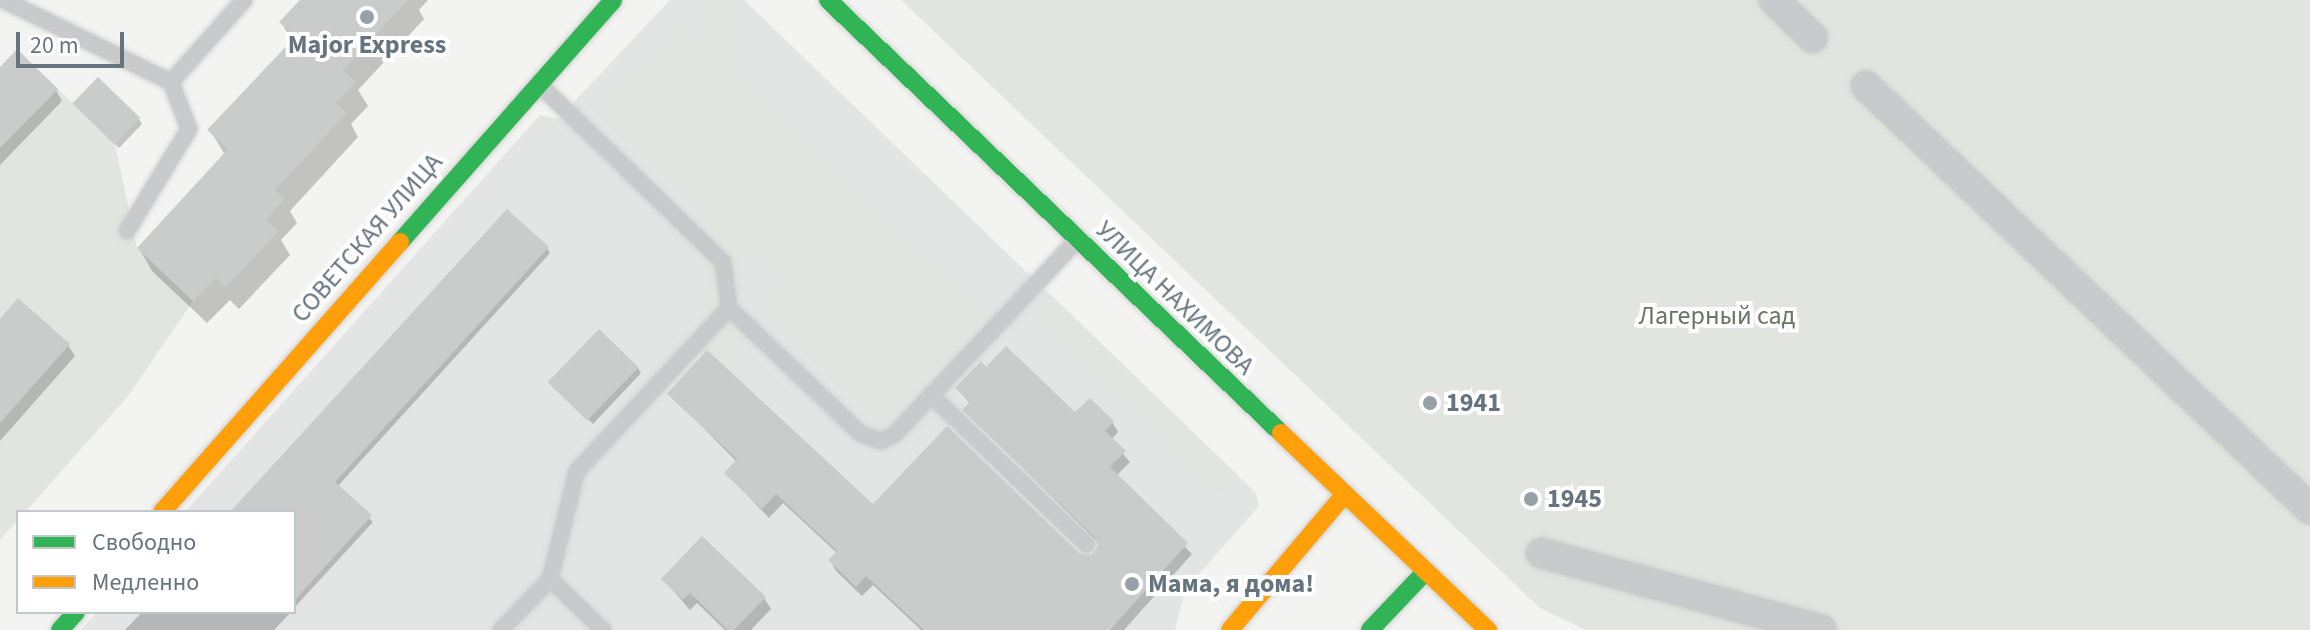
<!DOCTYPE html>
<html>
<head>
<meta charset="utf-8">
<style>
	body { margin:0 }
	#map { position:relative; width:2310px; height:630px; overflow:hidden; background:#f3f3f1; font-family:"Source Sans 3",sans-serif }
	div>[style] { position:absolute }
	[style*='--x'] { left:calc(var(--x)*1px); top:calc(var(--y)*1px); width:calc(var(--w)*1px); rotate:calc(var(--a)*1deg) }
	.built>* { inset:0; background:#e3e4e4 }
	.green>* { inset:0; background:#e2e5df; transform-origin:0 0 }
	.shadow>* { inset:0; background:#0003 }
	.building>* { inset:0; background:#cacbcb; transform-origin:0 0 }
	.roads { filter:drop-shadow(0 0 2px #d0d0d0) drop-shadow(0 0 2px #d0d0d0) }
	.lane>* { height:16px; margin:-8px; padding:0 8px; transform-origin:8px; border-radius:8px; background:#c8cacb }
	.street>* { height:30px; margin:-15px; padding:0 15px; transform-origin:15px; border-radius:15px; background:#c8cacb }
	.fast>* { height:18px; margin:-9px; padding:0 9px; transform-origin:9px; border-radius:9px; background:#30b455 }
	.slow>* { height:18px; margin:-9px; padding:0 9px; transform-origin:9px; border-radius:9px; background:#ff9f0a }
	.dots>* { width:22px; height:22px; translate:-50% -50%; box-sizing:border-box; border:4px solid #fff; border-radius:50% }
	span { translate:-50% -50%; white-space:nowrap; text-align:center; line-height:1.15; -webkit-text-stroke:8px #fff; paint-order:stroke }
	.poi-label { font-size:26px; color:#65747f; font-weight:700 }
	.left { translate:0 -50%; text-align:left }
	.street-label { font-size:26px; color:#65747f }
	.park-label { font-size:26px; color:#677763 }
	.legend { position:absolute; left:16px; top:510px; width:280px; height:104px; box-sizing:border-box; background:#fff; border:2px solid #c1c7cc; margin:0; padding:10px 14px; list-style:none; font-size:24px; color:#65747f }
	.legend li { display:flex; align-items:center; gap:16px; height:40px }
	.legend b { width:40px; border:2px solid #c1c7cc }
	.scale { position:absolute; left:16px; top:32px; width:108px; height:36px; box-sizing:border-box; border:4px solid #65747f; border-top:0; padding-left:10px; font-size:24px; line-height:28px; white-space:nowrap; color:#65747f; -webkit-text-stroke:6px #fff; paint-order:stroke }
</style>
</head>
<body>
<div id="map">
	<div class="built">
		<i style="clip-path:polygon(670px 0,744px 0,1256px 493px,1259px 506px,1185px 590px,1175px 630px,81px 630px,97px 612px,294px 612px,294px 512px,185px 512px,540px 115px,558px 119px)"></i>
	</div>
	<div class="green">
		<i style="left:704px;top:0;width:40px;height:426px"></i>
		<i style="clip-path:polygon(901px 0,2310px 0,2310px 630px,1586px 630px,1540px 608px)"></i>
		<i style="clip-path:polygon(679px 24px,986px 316px,883px 424px,758px 306px,780px 282px,598px 110px)"></i>
		<i style="clip-path:polygon(58px 89px,115px 144px,137px 248px,193px 301px,128px 396px,25px 512px,18px 512px,18px 520px,0 540px,0 148px)"></i>
		<i style="left:1050px;top:294px;width:261px;height:28px;rotate:44deg"></i>
	</div>
	<div class="shadow">
		<i style="clip-path:polygon(302px 0,428px 0,419px 10px,424px 19px,358px 90px,368px 106px,351px 124px,358px 137px,290px 211px,297px 223px,281px 240px,290px 255px,239px 309px,230px 300px,207px 323px,152px 271px,139px 248px,225px 155px,210px 130px,293px 42px,281px 22px)"></i>
		<i style="clip-path:polygon(0 70px,56px 90px,62px 101px,0 165px)"></i>
		<i style="clip-path:polygon(75px 104px,139px 119px,142px 124px,119px 148px)"></i>
		<i style="clip-path:polygon(547px 248px,550px 253px,337px 487px,373px 522px,294px 608px,294px 512px,233px 512px)"></i>
		<i style="clip-path:polygon(0 322px,68px 345px,75px 356px,0 441px)"></i>
		<i style="clip-path:polygon(638px 368px,641px 373px,593px 424px,554px 387px)"></i>
		<i style="clip-path:polygon(986px 370px,1076px 415px,1112px 422px,1118px 432px,1111px 440px,1130px 462px,1116px 476px,1192px 554px,1124px 630px,921px 630px,873px 585px,862px 596px,836px 571px,830px 560px,837px 553px,783px 503px,769px 518px,727px 474px,737px 462px,670px 394px,873px 506px,1092px 557px,1099px 544px,965px 410px,970px 404px,958px 388px)"></i>
		<i style="clip-path:polygon(663px 579px,764px 598px,771px 609px,751px 630px,725px 630px,697px 603px,690px 610px)"></i>
		<i style="clip-path:polygon(142px 612px,291px 612px,274px 630px,125px 630px)"></i>
	</div>
	<div class="building">
		<i style="clip-path:polygon(300px 0,408px 0,343px 70px,356px 82px,336px 103px,347px 113px,275px 190px,285px 199px,266px 220px,279px 231px,225px 288px,216px 278px,193px 301px,137px 248px,228px 149px,207px 130px,295px 37px,279px 22px)"></i>
		<i style="clip-path:polygon(17px 49px,58px 89px,0 148px,0 67px)"></i>
		<i style="left:98px;top:77px;width:59px;height:37px;rotate:44deg"></i>
		<i style="clip-path:polygon(507px 209px,549px 247px,335px 482px,372px 515px,294px 601px,294px 512px,230px 512px)"></i>
		<i style="clip-path:polygon(18px 298px,70px 344px,0 423px,0 319px)"></i>
		<i style="left:599px;top:329px;width:55px;height:74px;rotate:44deg"></i>
		<i style="clip-path:polygon(1006px 346px,1075px 412px,1090px 398px,1114px 421px,1105px 431px,1126px 451px,1110px 467px,1188px 543px,1110px 630px,924px 630px,866px 576px,856px 587px,828px 560px,837px 551px,776px 494px,762px 509px,724px 473px,737px 459px,667px 394px,707px 350px,873px 504px,947px 426px,1079px 553px,1091px 555px,1098px 547px,1095px 537px,962px 410px,970px 402px,955px 388px,981px 361px,986px 367px)"></i>
		<i style="clip-path:polygon(702px 536px,766px 597px,734px 630px,728px 630px,690px 593px,683px 600px,661px 579px)"></i>
	</div>
	<div class="roads">
		<div class="lane">
			<i style="--x:4;--y:0;--w:186;--a:26.2"></i>
			<i style="--x:171;--y:82;--w:110;--a:-48.3"></i>
			<i style="--x:127;--y:231;--w:119;--a:-58.7"></i>
			<i style="--x:189;--y:129;--w:50;--a:-111"></i>
			<i style="--x:729;--y:308;--w:182;--a:43.7"></i>
			<i style="--x:861;--y:434;--w:21;--a:19"></i>
			<i style="--x:881;--y:441;--w:14;--a:-25"></i>
			<i style="--x:894;--y:435;--w:266;--a:-46.8"></i>
			<i style="--x:931;--y:395;--w:216;--a:43.9"></i>
			<i style="--x:550;--y:579;--w:74;--a:43.9"></i>
			<i style="--x:501;--y:630;--w:71;--a:-46.1"></i>
			<i style="--x:550;--y:579;--w:111;--a:-76"></i>
			<i style="--x:577;--y:471;--w:223;--a:-47"></i>
			<i style="--x:729;--y:308;--w:46;--a:-97.4"></i>
			<i style="--x:723;--y:262;--w:255;--a:-136"></i>
		</div>
		<div class="street">
			<i style="--x:1774;--y:0;--w:54;--a:44.3"></i>
			<i style="--x:1866;--y:86;--w:613;--a:43.61"></i>
			<i style="--x:1541;--y:553;--w:291;--a:15.3"></i>
		</div>
		<div class="fast">
			<i style="--x:828;--y:0;--w:627;--a:43.71"></i>
			<i style="--x:400;--y:242;--w:322;--a:-48.6"></i>
			<i style="--x:60;--y:630;--w:24;--a:-48"></i>
			<i style="--x:1370;--y:630;--w:80;--a:-46.5"></i>
		</div>
		<div class="slow">
			<i style="--x:1281;--y:433;--w:286;--a:43.6"></i>
			<i style="--x:162;--y:512;--w:360;--a:-48.6"></i>
			<i style="--x:1230;--y:630;--w:177;--a:-49.8"></i>
		</div>
	</div>
	<div class="dots">
		<i style="left:367px;top:17px;background:#97a0a7"></i>
		<i style="left:1430px;top:403px;background:#97a0a7"></i>
		<i style="left:1531px;top:499px;background:#97a0a7"></i>
		<i style="left:1132px;top:584px;background:#97a0a7"></i>
	</div>
	<div class="poi-label">
		<span style="left:367px;top:45px">Major Express</span>
		<span class="left" style="left:1446px;top:403px">1941</span>
		<span class="left" style="left:1547px;top:499px">1945</span>
		<span class="left" style="left:1148px;top:584px">Мама, я дома!</span>
	</div>
	<div class="street-label">
		<span style="left:367px;top:238px;rotate:-49deg">СОВЕТСКАЯ УЛИЦА</span>
		<span style="left:1175px;top:298px;rotate:44deg">УЛИЦА НАХИМОВА</span>
	</div>
	<div class="park-label">
		<span style="left:1717px;top:316px">Лагерный сад</span>
	</div>
	<ul class="legend">
	<li><b style="height:10px;background:#30b455"></b>Свободно</li>
	<li><b style="height:10px;background:#ff9f0a"></b>Медленно</li>
	</ul>
	<div class="scale">20 m</div>
</div>
</body>
</html>
